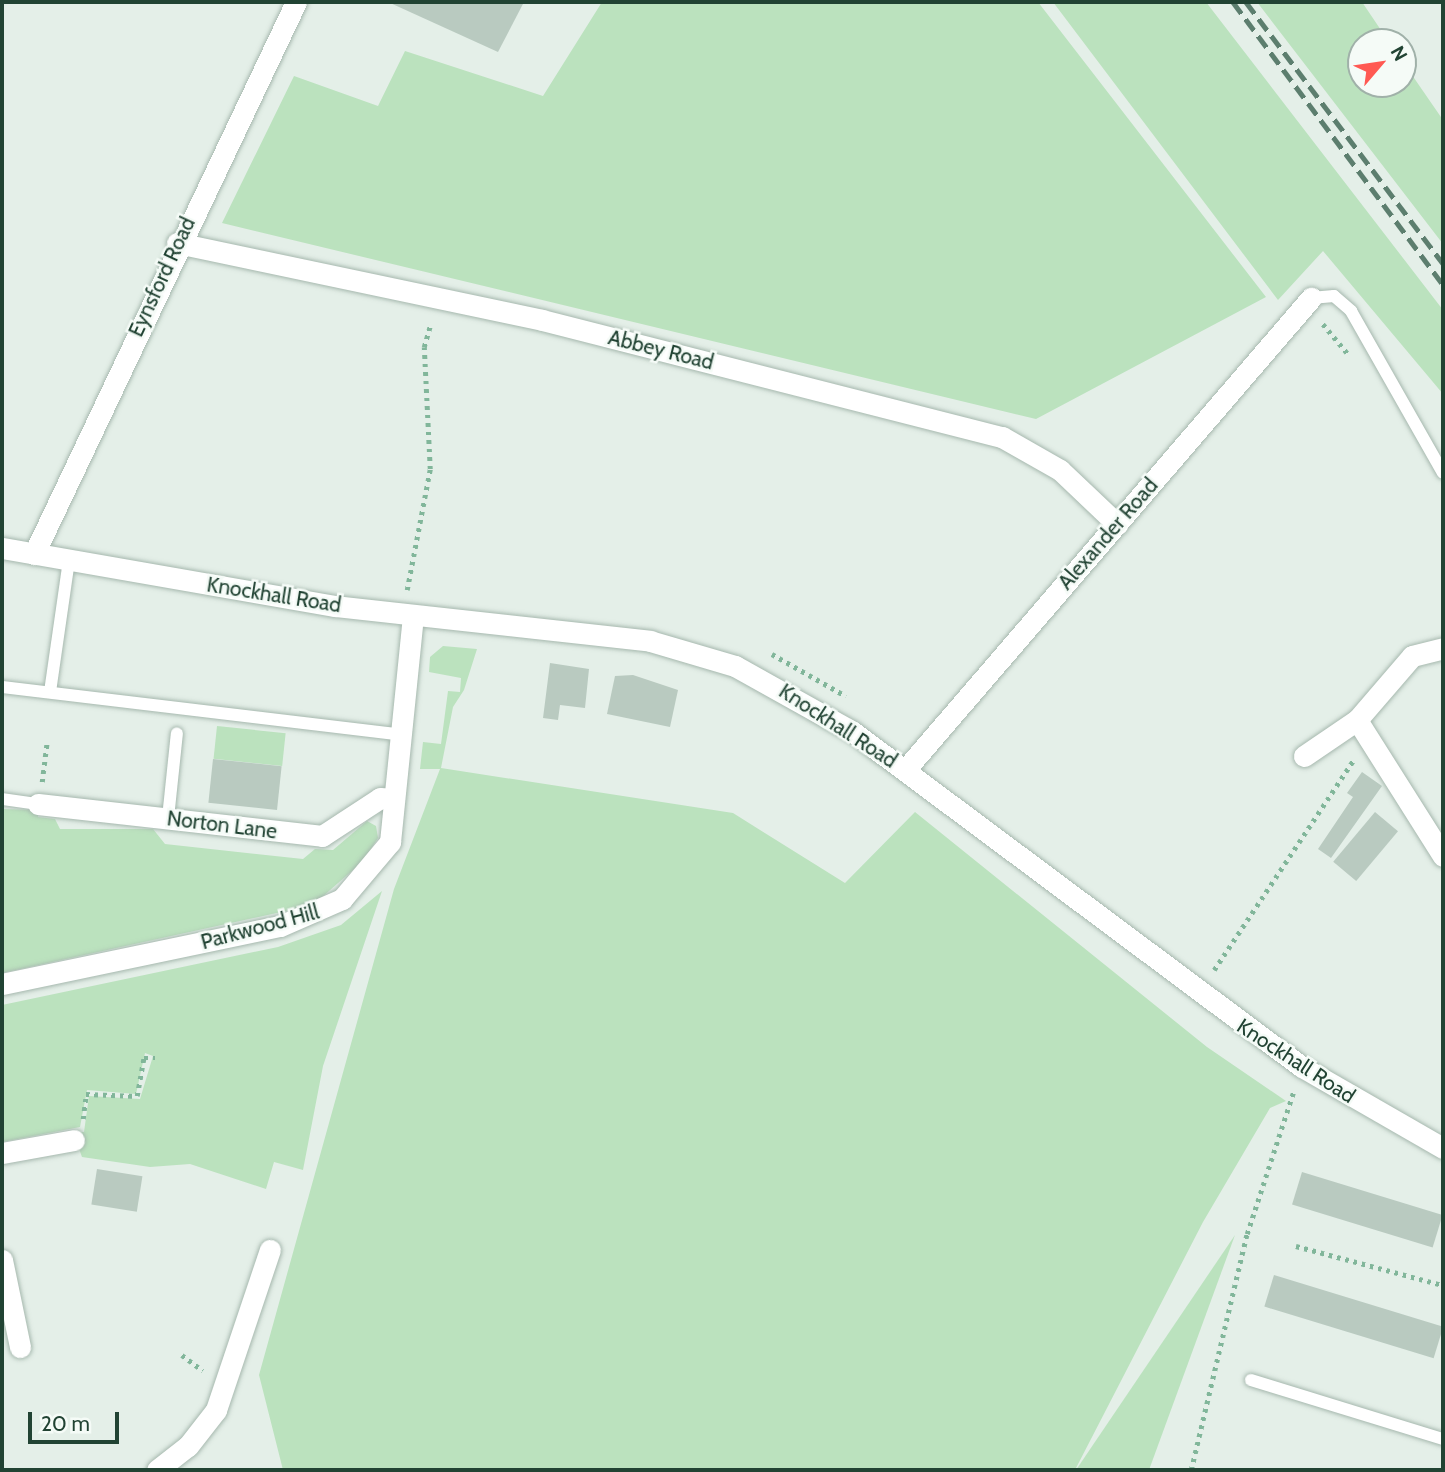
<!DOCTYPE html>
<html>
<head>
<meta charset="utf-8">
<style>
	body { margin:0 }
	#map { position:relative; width:1445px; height:1472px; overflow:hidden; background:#e4efe8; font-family:Cabin,sans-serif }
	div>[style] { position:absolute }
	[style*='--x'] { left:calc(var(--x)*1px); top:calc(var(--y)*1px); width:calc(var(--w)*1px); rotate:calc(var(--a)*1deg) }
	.green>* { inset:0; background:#bbe2be; transform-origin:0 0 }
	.building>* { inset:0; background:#b9cac0; transform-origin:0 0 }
	.path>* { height:4.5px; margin-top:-2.25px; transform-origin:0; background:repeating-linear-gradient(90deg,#81b69a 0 3.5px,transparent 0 8.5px) }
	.roads { filter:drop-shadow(0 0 2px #a6b8ae) drop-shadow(0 0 2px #a6b8ae) }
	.service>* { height:12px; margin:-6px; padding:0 6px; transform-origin:6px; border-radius:6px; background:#fff }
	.minor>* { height:21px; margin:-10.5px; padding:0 10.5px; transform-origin:10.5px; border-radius:10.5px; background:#fff }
	.rail>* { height:5px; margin-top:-2.5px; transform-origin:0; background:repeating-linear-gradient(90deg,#5c7e6e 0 14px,transparent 0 21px) }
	span { translate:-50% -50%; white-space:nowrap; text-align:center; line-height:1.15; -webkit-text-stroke:5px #f5fbf7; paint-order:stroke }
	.street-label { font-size:21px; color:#214333 }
	.frame { position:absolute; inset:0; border:4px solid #214333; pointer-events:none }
	.north { position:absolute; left:1347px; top:28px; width:70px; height:70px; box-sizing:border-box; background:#f5fbf7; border:2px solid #a0b1a9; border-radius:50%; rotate:61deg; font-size:19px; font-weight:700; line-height:28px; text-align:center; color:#214333 }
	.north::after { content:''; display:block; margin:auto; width:24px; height:32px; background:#ff5952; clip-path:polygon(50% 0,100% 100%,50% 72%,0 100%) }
	.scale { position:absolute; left:28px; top:1412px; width:91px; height:32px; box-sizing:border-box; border:4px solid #214333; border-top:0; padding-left:9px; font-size:21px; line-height:24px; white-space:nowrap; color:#214333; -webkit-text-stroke:5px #f5fbf7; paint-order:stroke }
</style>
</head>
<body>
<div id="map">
	<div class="green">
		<i style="clip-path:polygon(602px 2px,1038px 2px,1266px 297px,1036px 419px,222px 223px,294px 76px,378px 106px,405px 51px,543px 96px)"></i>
		<i style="clip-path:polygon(1053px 2px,1206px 2px,1443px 310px,1443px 394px,1323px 251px,1278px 300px)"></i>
		<i style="clip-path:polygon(1257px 2px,1362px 2px,1389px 42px,1361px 42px,1361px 84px,1403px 84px,1403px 62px,1443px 120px,1443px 244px)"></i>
		<i style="clip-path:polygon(443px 646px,477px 649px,464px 690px,453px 707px,441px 768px,733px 813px,845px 883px,915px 812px,1207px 1047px,1286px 1101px,1270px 1108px,1203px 1222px,1075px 1470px,283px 1470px,259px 1375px,394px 889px,440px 769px,420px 769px,423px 742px,441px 744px,448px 691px,460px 692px,461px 678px,429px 672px,430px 657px)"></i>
		<i style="left:217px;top:726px;width:69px;height:33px;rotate:6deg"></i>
		<i style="clip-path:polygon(2px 809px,38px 810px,38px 817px,55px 819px,60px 829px,153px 829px,165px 844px,303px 859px,315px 849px,333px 850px,367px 821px,376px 826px,378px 838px,362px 862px,313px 905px,2px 973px)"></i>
		<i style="clip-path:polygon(382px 891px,323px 1066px,303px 1170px,274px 1162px,266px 1189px,190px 1164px,150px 1167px,82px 1157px,73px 1132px,84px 1132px,89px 1096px,140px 1099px,153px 1056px,145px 1053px,136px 1094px,87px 1090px,80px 1127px,2px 1142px,2px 1005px,278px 947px,341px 925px)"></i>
		<i style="clip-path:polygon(1235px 1235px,1149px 1470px,1076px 1470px)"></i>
	</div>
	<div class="building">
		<i style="clip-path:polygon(388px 2px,524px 2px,498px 52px)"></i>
		<i style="clip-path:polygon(550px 663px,589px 669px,585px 708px,560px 705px,558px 720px,543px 718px)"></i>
		<i style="clip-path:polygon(633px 675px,678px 690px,670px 727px,607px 714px,615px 676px)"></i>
		<i style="left:213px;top:759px;width:69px;height:44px;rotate:6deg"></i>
		<i style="clip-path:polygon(1362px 772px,1382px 786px,1331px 858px,1318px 849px,1353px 797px,1347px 793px)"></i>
		<i style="left:1375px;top:812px;width:30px;height:65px;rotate:40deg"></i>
		<i style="left:97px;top:1169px;width:46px;height:36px;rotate:9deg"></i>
		<i style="left:1302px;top:1172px;width:147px;height:34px;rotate:17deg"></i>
		<i style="left:1274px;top:1275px;width:177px;height:33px;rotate:17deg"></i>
	</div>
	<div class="path">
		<i style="--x:1323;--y:324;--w:40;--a:50"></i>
		<i style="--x:407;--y:590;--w:123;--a:-79.2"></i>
		<i style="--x:430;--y:469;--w:122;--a:-92.8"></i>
		<i style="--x:424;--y:347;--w:25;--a:-74"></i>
		<i style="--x:772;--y:654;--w:85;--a:29.6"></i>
		<i style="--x:42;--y:782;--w:41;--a:-83"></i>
		<i style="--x:1214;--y:970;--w:253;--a:-56.4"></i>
		<i style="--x:83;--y:1119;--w:25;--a:-83"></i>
		<i style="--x:86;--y:1094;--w:51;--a:2.2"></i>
		<i style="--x:137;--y:1096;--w:39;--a:-80"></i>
		<i style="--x:144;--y:1058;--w:11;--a:0"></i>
		<i style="--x:1296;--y:1246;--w:152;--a:14.9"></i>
		<i style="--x:182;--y:1355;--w:26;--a:37"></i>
		<i style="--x:1191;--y:1470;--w:243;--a:-76.7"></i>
		<i style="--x:1247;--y:1234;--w:151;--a:-71.9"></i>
	</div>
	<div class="roads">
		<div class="service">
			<i style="--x:1311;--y:298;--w:23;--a:-5"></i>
			<i style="--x:1334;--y:296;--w:23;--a:41"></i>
			<i style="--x:1351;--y:311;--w:186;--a:60.4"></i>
			<i style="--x:2;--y:687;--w:403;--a:6.8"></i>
			<i style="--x:50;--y:692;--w:133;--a:-81.8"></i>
			<i style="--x:2;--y:799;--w:36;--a:8"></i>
			<i style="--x:168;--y:818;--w:85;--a:-84"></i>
			<i style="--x:1251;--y:1380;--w:201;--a:17.1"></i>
		</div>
		<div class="minor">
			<i style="--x:177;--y:243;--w:373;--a:11.9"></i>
			<i style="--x:542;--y:320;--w:475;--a:14.3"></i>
			<i style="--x:1002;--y:437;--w:67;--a:29.6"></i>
			<i style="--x:1060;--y:470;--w:79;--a:43.5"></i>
			<i style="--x:2;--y:548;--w:338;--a:9.9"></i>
			<i style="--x:335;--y:606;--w:317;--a:6.3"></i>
			<i style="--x:650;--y:641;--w:89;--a:16.4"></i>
			<i style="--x:735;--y:666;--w:135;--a:29.2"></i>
			<i style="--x:853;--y:732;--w:560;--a:36.73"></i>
			<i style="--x:1302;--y:1067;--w:163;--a:29.9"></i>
			<i style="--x:34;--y:554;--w:611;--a:-64.61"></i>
			<i style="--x:1357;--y:720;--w:161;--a:57.7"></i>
			<i style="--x:1304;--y:756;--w:64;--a:-34.2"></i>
			<i style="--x:1357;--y:720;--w:84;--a:-49.3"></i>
			<i style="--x:1412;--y:656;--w:32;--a:-14"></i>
			<i style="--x:905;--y:770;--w:623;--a:-49.3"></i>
			<i style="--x:38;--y:804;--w:286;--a:6.4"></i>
			<i style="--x:322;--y:836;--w:69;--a:-33.2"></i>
			<i style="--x:380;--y:798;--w:14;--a:4"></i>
			<i style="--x:2;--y:984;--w:284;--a:-11.8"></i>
			<i style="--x:280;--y:926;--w:68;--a:-23.5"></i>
			<i style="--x:342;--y:899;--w:75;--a:-49.9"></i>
			<i style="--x:390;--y:842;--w:227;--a:-84.2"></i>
			<i style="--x:2;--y:1153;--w:73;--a:-10.2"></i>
			<i style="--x:2;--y:1260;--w:89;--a:78.3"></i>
			<i style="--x:157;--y:1470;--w:39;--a:-38"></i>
			<i style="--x:188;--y:1446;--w:46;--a:-52.1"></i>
			<i style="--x:216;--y:1410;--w:169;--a:-71.4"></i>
		</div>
	</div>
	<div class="rail">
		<i style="--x:1233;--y:2;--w:352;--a:53.4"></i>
		<i style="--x:1246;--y:2;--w:327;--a:53"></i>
	</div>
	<div class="street-label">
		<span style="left:162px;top:277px;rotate:-65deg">Eynsford Road</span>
		<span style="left:661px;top:350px;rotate:14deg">Abbey Road</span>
		<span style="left:1108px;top:534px;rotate:-49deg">Alexander Road</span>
		<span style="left:274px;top:595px;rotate:9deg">Knockhall Road</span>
		<span style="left:838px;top:726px;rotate:33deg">Knockhall Road</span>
		<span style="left:222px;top:825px;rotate:7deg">Norton Lane</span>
		<span style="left:260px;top:927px;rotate:-15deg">Parkwood Hill</span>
		<span style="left:1296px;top:1061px;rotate:33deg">Knockhall Road</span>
	</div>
	<div class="frame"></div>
	<div class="north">N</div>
	<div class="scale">20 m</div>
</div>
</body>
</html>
